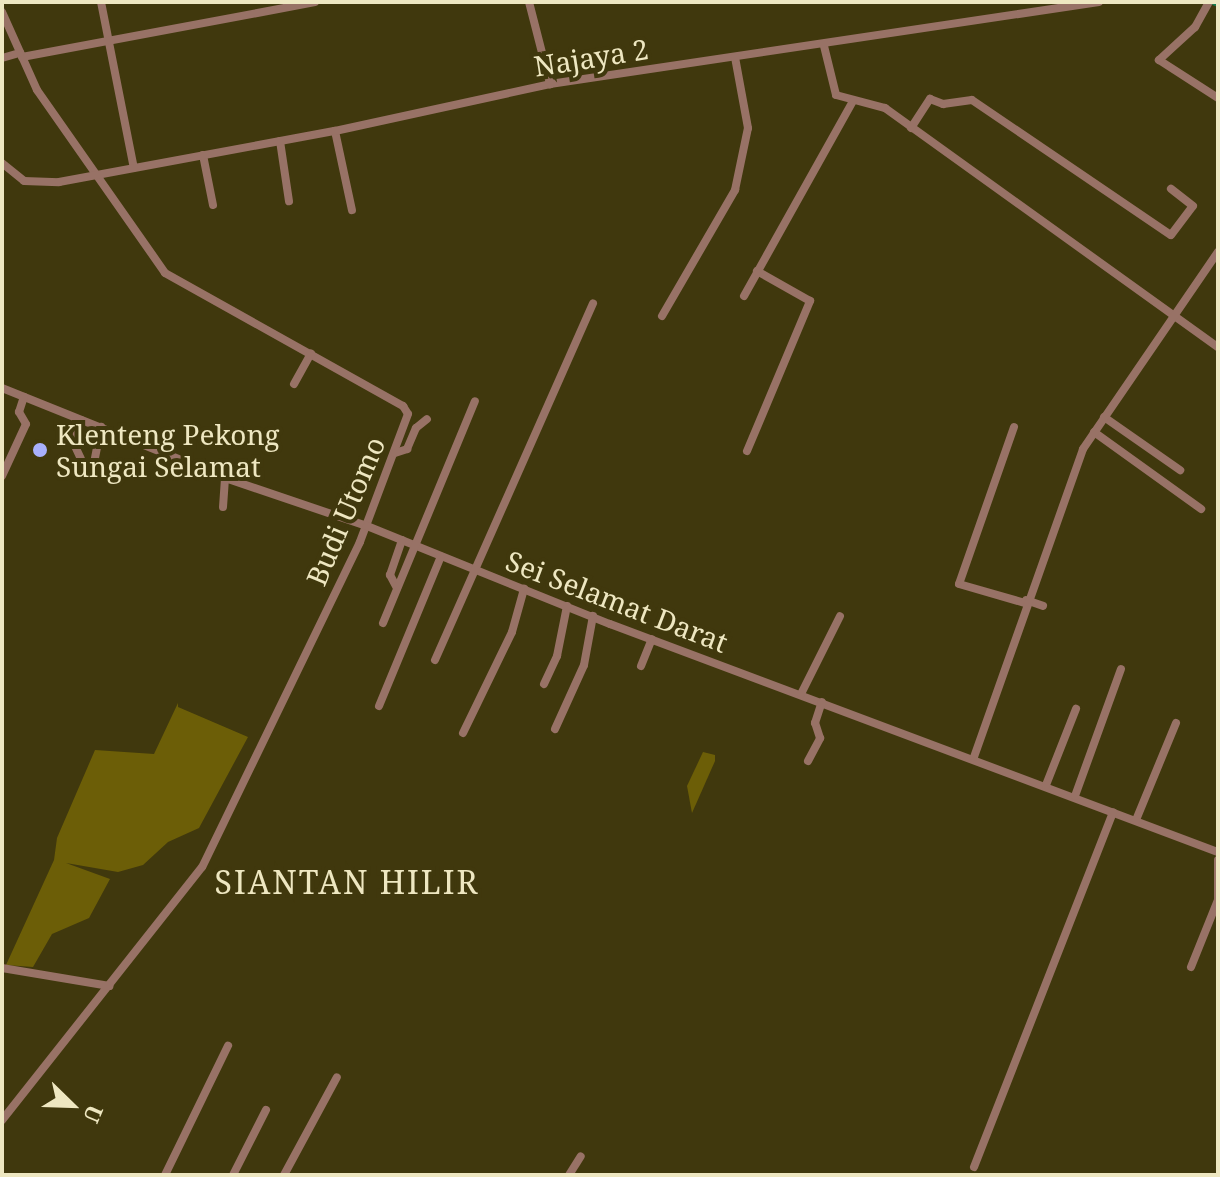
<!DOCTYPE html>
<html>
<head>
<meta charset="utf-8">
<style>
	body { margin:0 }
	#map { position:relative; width:1220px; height:1177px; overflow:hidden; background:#40380d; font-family:"Noto Serif",serif }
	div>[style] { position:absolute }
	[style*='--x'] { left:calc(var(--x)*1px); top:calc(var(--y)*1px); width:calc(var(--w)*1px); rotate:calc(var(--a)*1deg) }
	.green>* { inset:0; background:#6c5e07 }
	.stream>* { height:2px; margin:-1px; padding:0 1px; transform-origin:1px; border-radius:1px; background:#177e51 }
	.minor>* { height:8px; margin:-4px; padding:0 4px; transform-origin:4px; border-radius:4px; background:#987266 }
	.dots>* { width:22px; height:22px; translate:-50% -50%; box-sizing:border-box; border:4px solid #40380d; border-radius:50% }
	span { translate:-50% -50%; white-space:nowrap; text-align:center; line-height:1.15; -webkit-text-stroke:8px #40380d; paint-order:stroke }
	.street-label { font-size:28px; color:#eee7c1 }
	.poi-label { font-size:28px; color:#eee7c1 }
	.left { translate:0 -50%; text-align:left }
	.quarter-label { font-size:32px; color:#eee7c1; letter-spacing:2px }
	.frame { position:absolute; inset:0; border:4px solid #eee7c1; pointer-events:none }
	.north { position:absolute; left:32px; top:1065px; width:80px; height:80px; -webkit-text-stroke:6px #40380d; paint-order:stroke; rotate:113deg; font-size:22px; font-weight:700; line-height:32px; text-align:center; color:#eee7c1 }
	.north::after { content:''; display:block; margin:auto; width:28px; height:36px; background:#eee7c1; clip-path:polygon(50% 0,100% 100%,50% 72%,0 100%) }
</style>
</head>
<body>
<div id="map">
	<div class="green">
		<i style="clip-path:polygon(178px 703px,178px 707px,248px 737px,199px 828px,168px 842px,143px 865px,118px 872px,66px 863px,110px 879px,89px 918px,52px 934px,33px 967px,6px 965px,54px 860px,57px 838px,95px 750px,154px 754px)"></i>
		<i style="clip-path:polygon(703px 752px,715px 755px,715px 761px,692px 813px,687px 786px)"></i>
	</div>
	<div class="stream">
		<i style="--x:1213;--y:4;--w:5;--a:22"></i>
	</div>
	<div class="minor">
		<i style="--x:101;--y:2;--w:169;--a:78.8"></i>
		<i style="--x:529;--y:2;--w:85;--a:75.6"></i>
		<i style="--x:1209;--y:2;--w:29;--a:119"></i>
		<i style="--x:1195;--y:27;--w:49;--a:137.5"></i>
		<i style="--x:1159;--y:60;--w:70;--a:32.8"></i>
		<i style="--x:2;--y:12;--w:85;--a:65.8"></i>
		<i style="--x:37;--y:90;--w:223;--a:55"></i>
		<i style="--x:165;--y:273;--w:273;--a:29.2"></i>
		<i style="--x:403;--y:406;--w:9;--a:58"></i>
		<i style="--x:408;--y:414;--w:137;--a:110.6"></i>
		<i style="--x:360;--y:542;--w:361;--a:115.9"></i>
		<i style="--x:202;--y:867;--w:323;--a:128.3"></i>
		<i style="--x:824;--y:46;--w:50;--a:76.2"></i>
		<i style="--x:836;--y:95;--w:51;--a:14.9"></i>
		<i style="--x:885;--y:108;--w:410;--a:35.7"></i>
		<i style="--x:22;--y:57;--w:298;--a:-10.6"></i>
		<i style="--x:2;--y:58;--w:19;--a:-16"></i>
		<i style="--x:911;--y:128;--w:35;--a:-57"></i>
		<i style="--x:930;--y:99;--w:14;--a:21"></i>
		<i style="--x:943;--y:104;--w:29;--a:-8"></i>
		<i style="--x:972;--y:100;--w:240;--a:34.2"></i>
		<i style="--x:1171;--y:235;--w:36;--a:-53"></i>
		<i style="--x:1193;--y:206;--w:28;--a:-142"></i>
		<i style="--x:335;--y:131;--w:81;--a:77.9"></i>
		<i style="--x:280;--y:141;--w:61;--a:81.5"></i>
		<i style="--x:203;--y:155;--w:51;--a:78.7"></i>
		<i style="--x:2;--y:163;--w:28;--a:39"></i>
		<i style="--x:24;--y:181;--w:35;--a:2"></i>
		<i style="--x:59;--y:182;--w:281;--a:-10.5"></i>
		<i style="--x:335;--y:131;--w:220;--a:-12.3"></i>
		<i style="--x:550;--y:84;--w:555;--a:-8.5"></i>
		<i style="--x:744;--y:296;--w:223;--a:-60.8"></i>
		<i style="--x:662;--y:316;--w:146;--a:-59.9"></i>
		<i style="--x:735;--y:190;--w:63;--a:-78.2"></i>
		<i style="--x:748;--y:128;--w:72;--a:-100.4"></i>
		<i style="--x:294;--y:384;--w:35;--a:-61"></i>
		<i style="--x:2;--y:388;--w:244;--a:21.9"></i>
		<i style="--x:228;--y:479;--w:147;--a:18.7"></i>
		<i style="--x:367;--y:526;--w:262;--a:22"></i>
		<i style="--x:610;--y:624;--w:649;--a:20.56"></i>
		<i style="--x:1104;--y:417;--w:93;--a:34.9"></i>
		<i style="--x:1014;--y:427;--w:166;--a:109.3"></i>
		<i style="--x:959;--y:584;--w:69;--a:16.1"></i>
		<i style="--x:1094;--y:432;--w:132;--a:35.7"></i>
		<i style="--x:747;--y:451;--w:163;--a:-67.2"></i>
		<i style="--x:810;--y:301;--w:61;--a:-150.5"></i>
		<i style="--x:395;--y:453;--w:13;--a:-18"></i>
		<i style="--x:407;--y:449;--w:23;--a:-67"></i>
		<i style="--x:416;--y:428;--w:14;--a:-39"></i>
		<i style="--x:81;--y:459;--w:17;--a:-115"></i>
		<i style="--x:74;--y:444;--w:25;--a:-74"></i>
		<i style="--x:94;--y:463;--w:37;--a:-79"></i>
		<i style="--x:2;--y:476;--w:57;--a:-65.2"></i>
		<i style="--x:26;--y:424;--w:14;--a:-120"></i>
		<i style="--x:19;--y:412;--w:16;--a:-72"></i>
		<i style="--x:223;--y:507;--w:30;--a:-86"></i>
		<i style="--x:397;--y:588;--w:15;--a:-118"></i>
		<i style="--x:390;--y:575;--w:37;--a:-71"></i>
		<i style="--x:1026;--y:600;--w:18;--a:19"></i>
		<i style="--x:383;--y:623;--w:240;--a:-67.5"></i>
		<i style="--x:435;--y:660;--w:390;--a:-66.1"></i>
		<i style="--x:641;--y:666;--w:29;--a:-68"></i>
		<i style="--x:544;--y:684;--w:31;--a:-65"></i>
		<i style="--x:557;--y:656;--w:51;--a:-78.7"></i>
		<i style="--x:801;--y:694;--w:87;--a:-63.4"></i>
		<i style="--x:379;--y:706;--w:162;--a:-67.5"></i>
		<i style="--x:555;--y:729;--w:70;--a:-65.6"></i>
		<i style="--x:584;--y:665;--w:50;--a:-79.6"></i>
		<i style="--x:463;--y:733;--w:112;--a:-64.1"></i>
		<i style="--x:512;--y:632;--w:45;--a:-74.4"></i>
		<i style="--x:974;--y:757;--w:327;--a:-70.5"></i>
		<i style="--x:1083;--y:449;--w:239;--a:-55.6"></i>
		<i style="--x:808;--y:761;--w:26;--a:-62"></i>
		<i style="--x:820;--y:738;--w:16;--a:-108"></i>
		<i style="--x:815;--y:723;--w:22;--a:-72"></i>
		<i style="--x:1046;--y:785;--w:82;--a:-68.5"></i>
		<i style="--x:1075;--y:796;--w:135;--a:-70.1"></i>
		<i style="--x:1136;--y:820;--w:105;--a:-67.6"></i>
		<i style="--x:1218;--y:900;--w:40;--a:-90"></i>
		<i style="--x:1191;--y:967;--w:72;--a:-68.1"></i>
		<i style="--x:2;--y:968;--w:109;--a:9.5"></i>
		<i style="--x:974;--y:1167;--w:381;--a:-68.6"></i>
		<i style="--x:165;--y:1175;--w:144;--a:-64"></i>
		<i style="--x:233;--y:1175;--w:73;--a:-63.1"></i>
		<i style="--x:284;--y:1175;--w:111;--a:-61.6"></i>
		<i style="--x:569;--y:1175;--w:22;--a:-58"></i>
	</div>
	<div class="dots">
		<i style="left:40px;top:450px;background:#a8b0fc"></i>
	</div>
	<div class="street-label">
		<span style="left:591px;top:57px;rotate:-9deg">Najaya 2</span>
		<span style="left:345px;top:511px;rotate:-67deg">Budi Utomo</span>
		<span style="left:617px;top:601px;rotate:21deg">Sei Selamat Darat</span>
	</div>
	<div class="poi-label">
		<span class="left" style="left:56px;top:450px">Klenteng Pekong<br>Sungai Selamat</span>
	</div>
	<div class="quarter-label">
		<span style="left:347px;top:882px">SIANTAN HILIR</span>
	</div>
	<div class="frame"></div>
	<div class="north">U</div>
</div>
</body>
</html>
